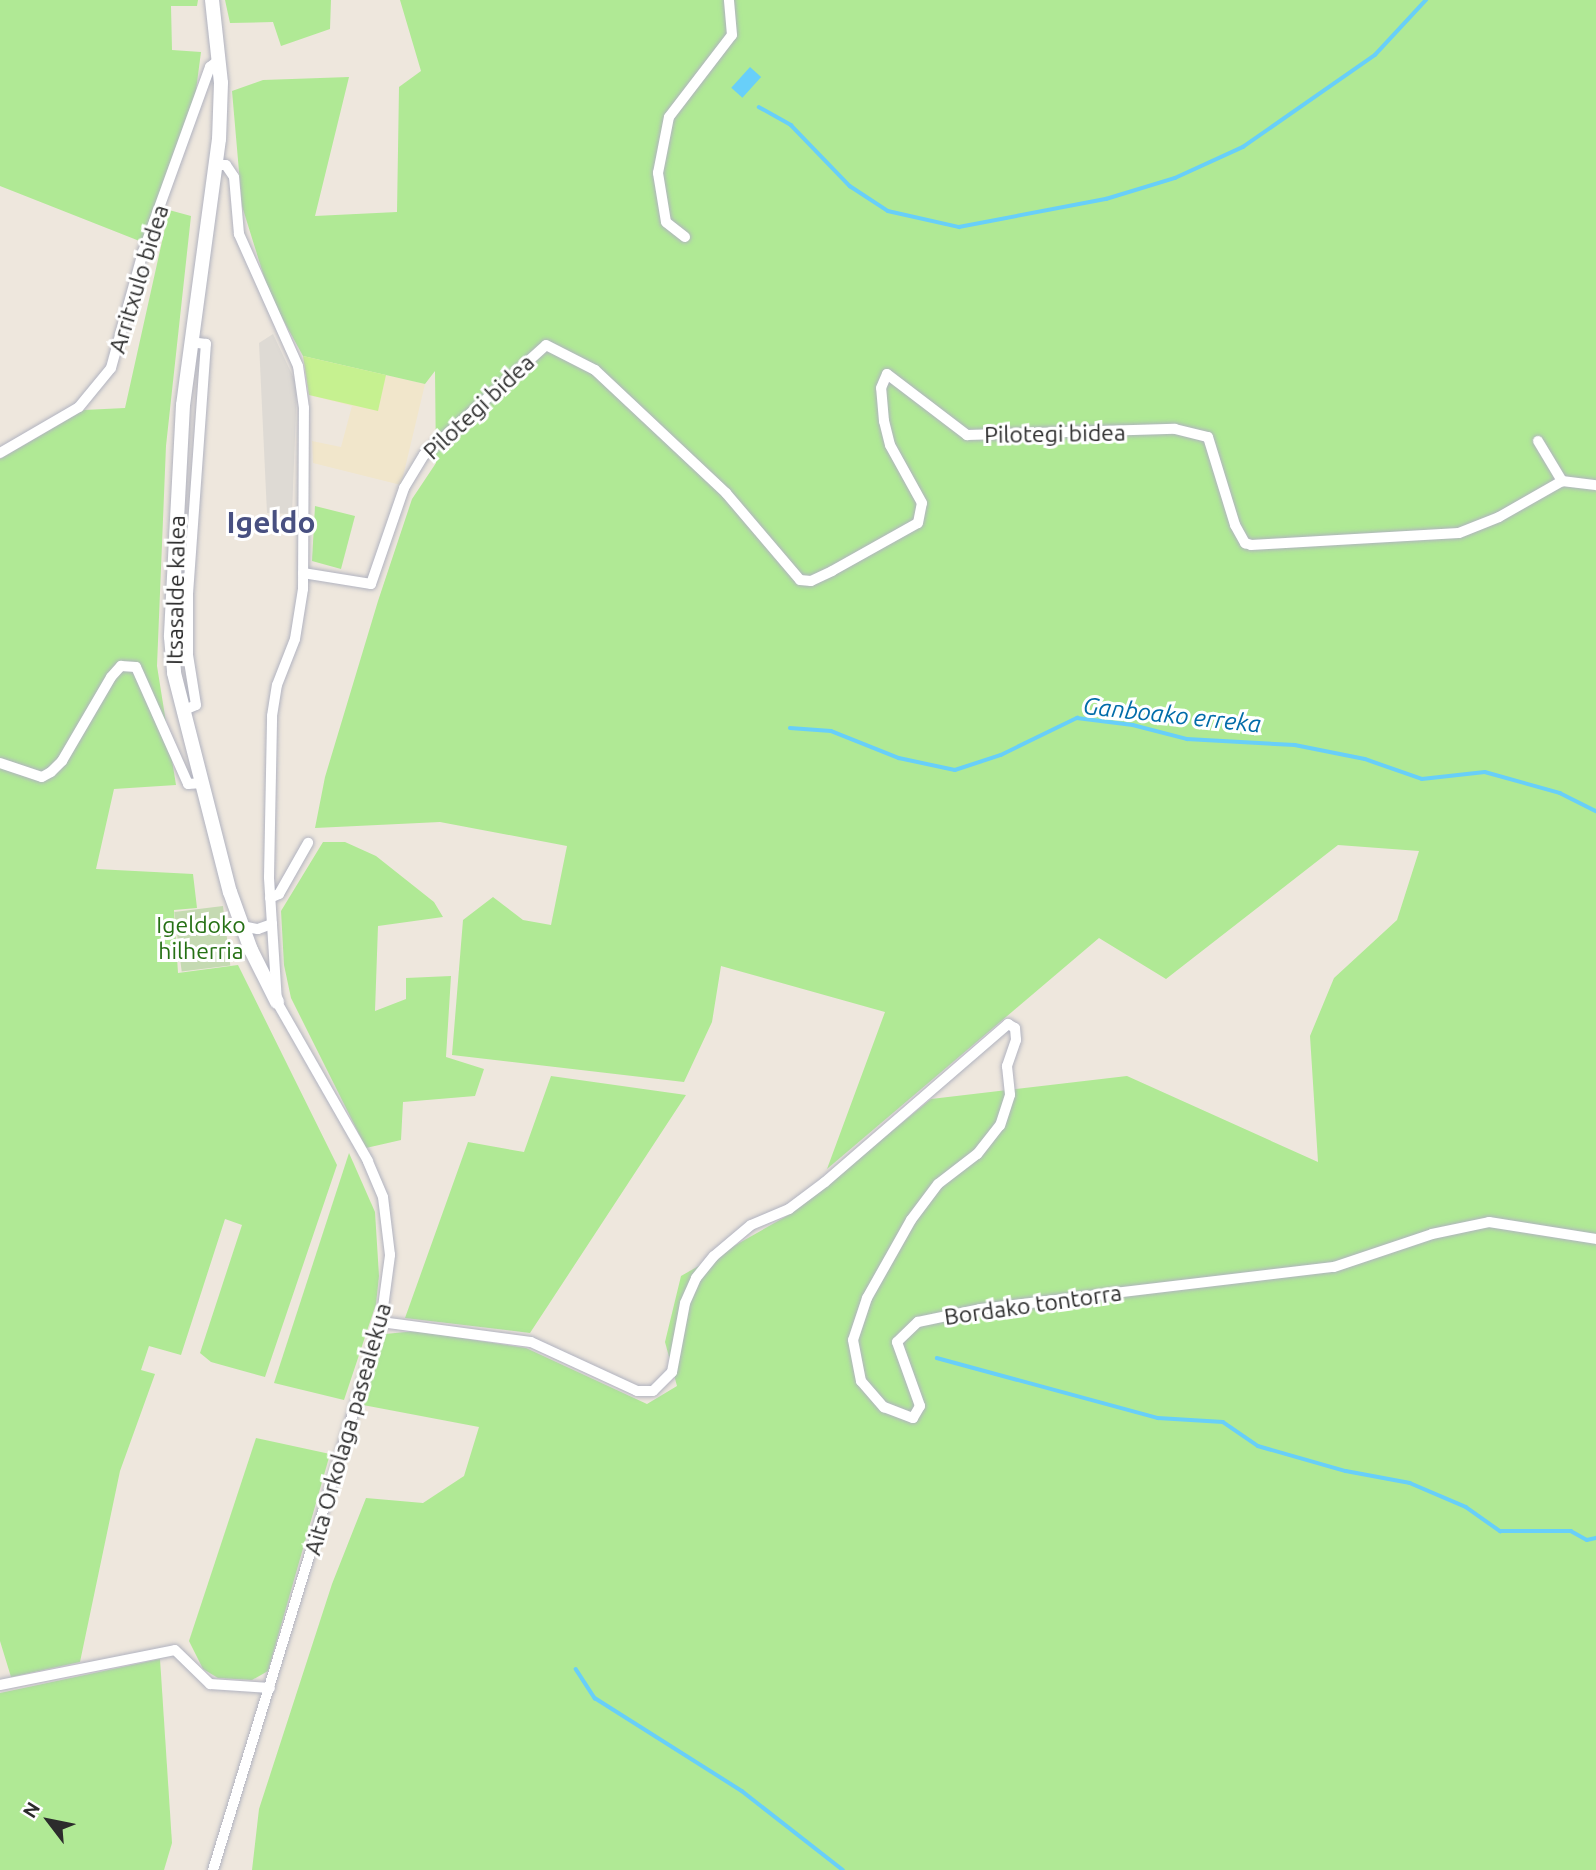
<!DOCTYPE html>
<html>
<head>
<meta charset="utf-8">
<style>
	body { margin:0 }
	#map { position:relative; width:1596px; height:1870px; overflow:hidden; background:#eee7dd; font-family:Ubuntu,sans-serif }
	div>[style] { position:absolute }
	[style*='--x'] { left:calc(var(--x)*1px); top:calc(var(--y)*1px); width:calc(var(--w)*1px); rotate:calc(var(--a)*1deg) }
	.education>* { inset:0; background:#f1e6cb }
	.green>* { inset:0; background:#b0e995 }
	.cemetery>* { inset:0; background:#c5dab2; transform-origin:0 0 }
	.pitch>* { inset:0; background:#c6f190 }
	.plaza>* { inset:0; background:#dedad4 }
	.water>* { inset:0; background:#68cff9; transform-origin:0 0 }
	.stream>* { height:3.5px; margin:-1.75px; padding:0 1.75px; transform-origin:1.75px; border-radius:1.75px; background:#68cff9 }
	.roads { filter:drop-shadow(0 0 2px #b1b3c0) drop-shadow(0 0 2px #b1b3c0) }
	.street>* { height:10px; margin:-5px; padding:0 5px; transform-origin:5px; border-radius:5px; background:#fff }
	.secondary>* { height:14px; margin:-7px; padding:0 7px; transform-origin:7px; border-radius:7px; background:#fff }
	span { translate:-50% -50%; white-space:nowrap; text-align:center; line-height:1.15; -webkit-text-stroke:6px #fff; paint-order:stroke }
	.street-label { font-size:23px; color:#2c2c2c }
	.park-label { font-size:23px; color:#257014 }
	.water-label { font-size:24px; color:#026ca9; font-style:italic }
	.district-label { font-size:30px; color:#485081; font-weight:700 }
	.north { position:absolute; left:14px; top:1786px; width:70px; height:70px; -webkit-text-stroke:5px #fff; paint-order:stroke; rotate:302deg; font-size:19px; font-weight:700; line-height:28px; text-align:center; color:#2c2c2c }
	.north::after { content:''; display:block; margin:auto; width:24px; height:32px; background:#2c2c2c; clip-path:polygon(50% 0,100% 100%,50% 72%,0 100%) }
</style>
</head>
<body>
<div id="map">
	<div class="education">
		<i style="clip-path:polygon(303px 356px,425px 384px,401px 485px,313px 463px,312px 441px,341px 447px,352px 406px,309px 395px)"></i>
	</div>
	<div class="green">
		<i style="clip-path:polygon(0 0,198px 0,197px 6px,171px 6px,172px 50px,201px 52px,195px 98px,142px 242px,0 186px)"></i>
		<i style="clip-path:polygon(225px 0,331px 0,330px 29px,281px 46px,273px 22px,230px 23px)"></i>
		<i style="clip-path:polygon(400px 0,1596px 0,1596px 1870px,252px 1870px,259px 1809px,332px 1584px,366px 1498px,423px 1503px,464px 1476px,479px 1427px,363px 1405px,385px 1334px,416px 1331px,526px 1348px,647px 1404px,677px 1386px,665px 1342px,681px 1276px,792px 1213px,931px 1099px,1127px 1076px,1318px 1162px,1310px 1036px,1334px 978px,1397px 920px,1419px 851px,1338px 845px,1166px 979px,1099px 938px,827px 1169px,885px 1012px,721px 966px,712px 1022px,684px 1082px,452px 1055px,463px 920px,493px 897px,523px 920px,551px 925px,567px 846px,440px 822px,315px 828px,325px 777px,378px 601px,412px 499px,436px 463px,435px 371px,425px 384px,303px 356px,270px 296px,242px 206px,232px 91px,263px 80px,349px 77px,315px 216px,397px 212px,399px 87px,421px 71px)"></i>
		<i style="clip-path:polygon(169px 210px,191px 216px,166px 446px,157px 666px,176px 785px,114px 789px,96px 869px,193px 874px,197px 908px,174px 910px,178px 973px,238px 965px,337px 1165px,265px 1377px,211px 1362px,200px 1353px,242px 1225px,225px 1219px,181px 1355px,149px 1346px,141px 1370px,155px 1374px,120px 1471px,80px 1662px,11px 1677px,0 1641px,0 459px,84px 410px,125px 408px)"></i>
		<i style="clip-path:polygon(315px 506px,355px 516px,341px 569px,312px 561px)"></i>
		<i style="clip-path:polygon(323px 842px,345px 842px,376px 856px,434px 902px,443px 917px,378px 926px,375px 1011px,406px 999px,406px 978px,451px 976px,446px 1057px,484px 1069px,475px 1096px,403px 1102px,401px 1140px,366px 1148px,291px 998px,284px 965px,281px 911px)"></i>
		<i style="clip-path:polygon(551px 1076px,686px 1095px,530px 1333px,405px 1318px,468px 1142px,524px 1152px)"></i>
		<i style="clip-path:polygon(349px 1153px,375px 1212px,379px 1276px,376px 1304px,344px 1400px,274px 1383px)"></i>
		<i style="clip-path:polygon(256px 1438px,330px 1454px,268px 1671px,252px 1680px,218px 1678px,203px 1669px,189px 1641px)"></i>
		<i style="clip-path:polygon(160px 1659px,172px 1843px,164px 1870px,0 1870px,0 1693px)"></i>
	</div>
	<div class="cemetery">
		<i style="left:223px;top:906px;width:60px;height:49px;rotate:83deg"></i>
	</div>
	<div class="pitch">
		<i style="clip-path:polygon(303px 356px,386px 375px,378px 411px,309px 395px)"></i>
	</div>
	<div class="plaza">
		<i style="clip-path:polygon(273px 334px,297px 385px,292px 514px,267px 513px,259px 343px)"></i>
	</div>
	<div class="water">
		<i style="left:750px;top:67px;width:15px;height:28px;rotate:42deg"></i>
	</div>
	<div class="stream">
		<i style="--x:759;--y:107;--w:37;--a:29"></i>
		<i style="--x:791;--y:125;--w:85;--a:46"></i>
		<i style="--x:850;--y:186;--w:45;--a:33.3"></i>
		<i style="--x:888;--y:211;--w:73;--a:12.7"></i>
		<i style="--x:959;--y:227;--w:150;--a:-10.8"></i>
		<i style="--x:1106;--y:199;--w:72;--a:-16.9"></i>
		<i style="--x:1175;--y:178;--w:75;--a:-24.5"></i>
		<i style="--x:1243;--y:147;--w:161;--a:-34.9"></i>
		<i style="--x:1375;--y:55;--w:75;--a:-47.2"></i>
		<i style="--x:790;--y:728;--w:41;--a:4.2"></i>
		<i style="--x:831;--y:731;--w:73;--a:21.7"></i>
		<i style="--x:899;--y:758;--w:57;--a:12.1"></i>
		<i style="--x:955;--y:770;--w:48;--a:-18.1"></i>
		<i style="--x:1001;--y:755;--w:85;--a:-26"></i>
		<i style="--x:1077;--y:718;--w:56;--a:7.1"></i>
		<i style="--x:1133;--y:725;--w:56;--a:14.5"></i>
		<i style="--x:1187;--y:739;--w:108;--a:3.2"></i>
		<i style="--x:1295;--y:745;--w:71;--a:11.3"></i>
		<i style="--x:1365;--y:759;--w:60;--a:19.3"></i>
		<i style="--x:1422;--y:779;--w:63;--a:-6.3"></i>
		<i style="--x:1485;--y:772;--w:78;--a:15.6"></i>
		<i style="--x:1560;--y:793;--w:40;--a:26.6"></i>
		<i style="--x:937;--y:1358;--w:229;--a:15.2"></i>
		<i style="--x:1158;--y:1418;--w:65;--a:3.5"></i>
		<i style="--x:1223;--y:1422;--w:42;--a:34.4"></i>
		<i style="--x:1258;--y:1446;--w:91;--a:15.9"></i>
		<i style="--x:1346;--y:1471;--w:65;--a:10.6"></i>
		<i style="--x:1410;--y:1483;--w:61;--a:23.2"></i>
		<i style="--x:1466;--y:1507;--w:42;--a:35.2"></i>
		<i style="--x:1500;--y:1531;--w:71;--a:0"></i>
		<i style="--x:1571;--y:1531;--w:18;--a:29"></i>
		<i style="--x:1587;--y:1540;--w:9;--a:-13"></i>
		<i style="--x:576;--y:1669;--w:35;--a:57"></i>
		<i style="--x:595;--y:1698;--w:174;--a:32.3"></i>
		<i style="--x:742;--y:1791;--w:128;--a:38"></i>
	</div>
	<div class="roads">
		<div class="street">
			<i style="--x:685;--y:237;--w:24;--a:-142"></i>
			<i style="--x:666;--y:222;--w:50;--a:-99.3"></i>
			<i style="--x:658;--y:173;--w:57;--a:-78.9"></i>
			<i style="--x:669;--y:117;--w:103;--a:-52.5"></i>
			<i style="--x:732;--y:35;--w:35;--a:-95"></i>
			<i style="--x:1538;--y:441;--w:47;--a:59"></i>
			<i style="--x:0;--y:453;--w:91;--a:-30.2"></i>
			<i style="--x:79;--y:407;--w:50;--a:-50.6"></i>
			<i style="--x:111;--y:368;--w:120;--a:-74.6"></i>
			<i style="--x:143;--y:252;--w:197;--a:-70.1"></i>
			<i style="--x:210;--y:67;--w:11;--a:-38"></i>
			<i style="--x:303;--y:573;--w:69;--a:9.2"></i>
			<i style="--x:371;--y:584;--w:102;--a:-71"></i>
			<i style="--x:404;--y:488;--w:39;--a:-59"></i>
			<i style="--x:424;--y:455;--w:164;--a:-42"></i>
			<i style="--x:546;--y:345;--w:55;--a:27"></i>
			<i style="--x:595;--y:370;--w:180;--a:43.2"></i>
			<i style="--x:726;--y:493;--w:114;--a:49.6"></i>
			<i style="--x:800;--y:580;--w:11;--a:5"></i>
			<i style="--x:811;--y:581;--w:23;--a:-25"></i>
			<i style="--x:832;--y:571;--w:98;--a:-29.2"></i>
			<i style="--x:918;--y:523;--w:20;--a:-79"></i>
			<i style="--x:922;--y:503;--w:66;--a:-118.9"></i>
			<i style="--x:890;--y:445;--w:25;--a:-104"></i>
			<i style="--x:884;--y:421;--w:33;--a:-95"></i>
			<i style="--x:881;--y:388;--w:15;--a:-67"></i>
			<i style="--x:887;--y:374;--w:101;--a:37.3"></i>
			<i style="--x:967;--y:435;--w:208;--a:-1.7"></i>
			<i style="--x:1175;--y:429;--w:34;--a:14"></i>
			<i style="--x:1208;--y:437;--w:92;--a:72.9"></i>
			<i style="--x:1235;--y:525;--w:21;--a:61"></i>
			<i style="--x:1245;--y:543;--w:6;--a:18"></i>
			<i style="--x:1251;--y:545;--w:208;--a:-3.3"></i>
			<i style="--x:1459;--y:533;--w:43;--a:-21.8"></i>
			<i style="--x:1499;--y:517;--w:73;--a:-29.7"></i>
			<i style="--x:1562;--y:481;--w:34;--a:7"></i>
			<i style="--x:182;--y:711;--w:15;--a:-23"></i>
			<i style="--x:196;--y:705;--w:51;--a:-99.1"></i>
			<i style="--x:188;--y:655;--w:61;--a:-90"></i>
			<i style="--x:188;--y:594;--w:251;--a:-85.9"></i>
			<i style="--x:206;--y:344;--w:16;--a:-173"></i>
			<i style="--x:0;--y:763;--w:44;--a:18.4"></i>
			<i style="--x:42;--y:777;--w:10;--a:-29"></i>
			<i style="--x:51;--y:772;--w:16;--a:-45"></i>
			<i style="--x:62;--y:761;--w:97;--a:-59.7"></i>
			<i style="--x:111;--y:677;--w:15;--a:-48"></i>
			<i style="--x:121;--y:666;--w:15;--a:4"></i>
			<i style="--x:136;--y:667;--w:128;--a:66"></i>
			<i style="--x:188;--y:784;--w:14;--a:-4"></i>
			<i style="--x:270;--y:898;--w:10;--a:-24"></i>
			<i style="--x:279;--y:894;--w:59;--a:-60.4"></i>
			<i style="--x:242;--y:926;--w:16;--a:11"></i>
			<i style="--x:258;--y:929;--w:15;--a:-20"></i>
			<i style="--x:381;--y:1322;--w:151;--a:7.6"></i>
			<i style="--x:531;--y:1342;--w:117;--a:24.8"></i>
			<i style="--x:637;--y:1391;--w:16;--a:0"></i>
			<i style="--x:653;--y:1391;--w:27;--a:-45"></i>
			<i style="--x:672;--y:1372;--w:70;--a:-79.3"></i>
			<i style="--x:685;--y:1303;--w:27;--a:-66"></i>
			<i style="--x:696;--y:1278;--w:28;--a:-51"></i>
			<i style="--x:714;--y:1256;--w:48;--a:-40"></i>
			<i style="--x:751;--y:1225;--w:41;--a:-22.8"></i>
			<i style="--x:789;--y:1209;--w:45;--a:-36.9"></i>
			<i style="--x:825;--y:1182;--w:242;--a:-40.8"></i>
			<i style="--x:1008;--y:1024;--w:8;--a:30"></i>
			<i style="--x:1015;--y:1028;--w:12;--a:85"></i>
			<i style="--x:1016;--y:1040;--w:28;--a:109"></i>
			<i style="--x:1007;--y:1066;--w:29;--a:84"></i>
			<i style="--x:1010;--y:1095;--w:32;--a:108"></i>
			<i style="--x:1000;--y:1125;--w:37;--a:128"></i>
			<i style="--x:977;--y:1154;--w:49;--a:142.4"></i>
			<i style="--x:938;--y:1184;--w:45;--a:126.9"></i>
			<i style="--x:911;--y:1220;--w:90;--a:119.4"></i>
			<i style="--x:867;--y:1298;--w:44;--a:108.4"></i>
			<i style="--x:853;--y:1340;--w:42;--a:79"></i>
			<i style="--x:861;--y:1381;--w:35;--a:49"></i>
			<i style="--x:884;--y:1407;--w:31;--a:21"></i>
			<i style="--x:913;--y:1418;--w:14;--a:-60"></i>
			<i style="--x:920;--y:1406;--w:68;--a:-109.8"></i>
			<i style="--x:897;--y:1342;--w:29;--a:-44"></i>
			<i style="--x:918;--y:1322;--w:63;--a:-11.8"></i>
			<i style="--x:980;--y:1309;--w:356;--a:-6.8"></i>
			<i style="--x:1334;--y:1267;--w:103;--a:-18.6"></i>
			<i style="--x:1432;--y:1234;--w:58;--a:-11.9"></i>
			<i style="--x:1489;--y:1222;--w:108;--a:9"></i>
			<i style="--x:0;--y:1685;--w:178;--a:-11.3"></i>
			<i style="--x:175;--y:1650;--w:49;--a:44.2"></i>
			<i style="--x:210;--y:1684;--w:60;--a:3.8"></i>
			<i style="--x:213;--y:1870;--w:573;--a:-72.96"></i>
			<i style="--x:381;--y:1322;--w:68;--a:-82.3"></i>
			<i style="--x:390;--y:1255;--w:58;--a:-96.9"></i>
			<i style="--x:383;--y:1197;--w:39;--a:-113"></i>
			<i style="--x:368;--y:1161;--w:183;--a:-119.8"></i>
			<i style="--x:277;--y:1002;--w:125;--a:-93.7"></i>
			<i style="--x:269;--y:877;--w:161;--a:-88.9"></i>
			<i style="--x:272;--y:716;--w:31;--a:-81"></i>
			<i style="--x:277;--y:685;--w:49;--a:-68.6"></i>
			<i style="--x:295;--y:639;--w:51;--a:-80.9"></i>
			<i style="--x:303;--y:589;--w:181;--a:-89.7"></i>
			<i style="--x:304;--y:408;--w:42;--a:-98.1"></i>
			<i style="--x:298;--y:366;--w:145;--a:-114.1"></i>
			<i style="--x:239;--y:234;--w:57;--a:-95"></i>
			<i style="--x:234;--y:177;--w:14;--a:-124"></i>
			<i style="--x:226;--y:165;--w:9;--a:180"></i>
		</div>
		<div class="secondary">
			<i style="--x:212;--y:0;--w:83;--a:83.8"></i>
			<i style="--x:221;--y:83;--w:56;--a:92"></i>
			<i style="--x:219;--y:139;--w:268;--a:97.7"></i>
			<i style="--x:183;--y:405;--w:232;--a:93"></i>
			<i style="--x:171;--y:637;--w:36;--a:85"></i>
			<i style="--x:174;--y:673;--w:226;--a:75.7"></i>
			<i style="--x:230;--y:892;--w:62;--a:70.1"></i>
			<i style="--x:251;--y:950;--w:58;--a:63.4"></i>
		</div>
	</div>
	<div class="street-label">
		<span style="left:139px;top:279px;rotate:-73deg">Arritxulo bidea</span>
		<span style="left:479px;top:407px;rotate:-43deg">Pilotegi bidea</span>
		<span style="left:1055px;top:434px;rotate:-1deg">Pilotegi bidea</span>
		<span style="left:176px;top:590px;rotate:-89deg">Itsasalde kalea</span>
		<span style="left:1033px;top:1305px;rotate:-8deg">Bordako tontorra</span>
		<span style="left:348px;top:1429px;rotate:-74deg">Aita Orkolaga pasealekua</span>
	</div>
	<div class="park-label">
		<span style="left:201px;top:938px">Igeldoko<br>hilherria</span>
	</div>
	<div class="water-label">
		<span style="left:1172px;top:715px;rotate:6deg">Ganboako erreka</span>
	</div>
	<div class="district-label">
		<span style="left:271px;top:522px">Igeldo</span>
	</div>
	<div class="north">N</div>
</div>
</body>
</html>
